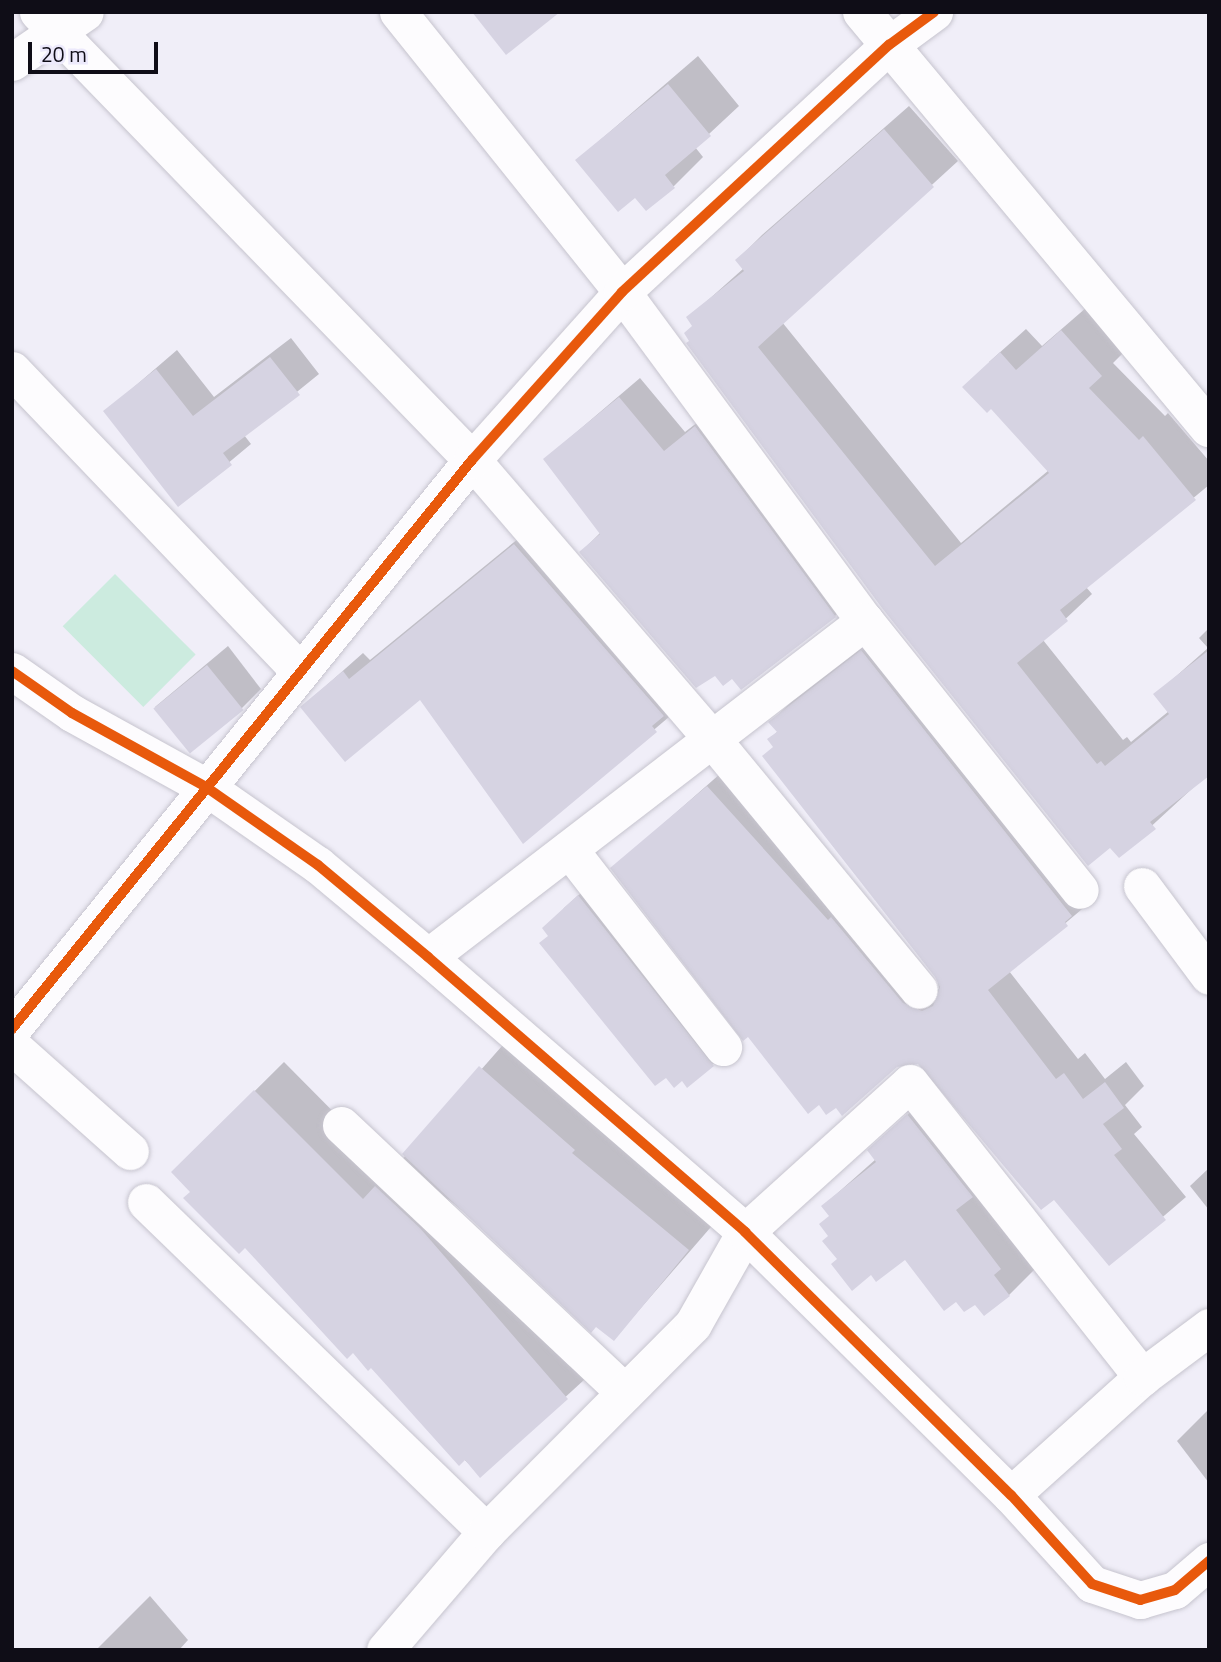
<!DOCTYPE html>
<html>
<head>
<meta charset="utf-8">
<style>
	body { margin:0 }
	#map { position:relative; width:1221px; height:1662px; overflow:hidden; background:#f0eef8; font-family:"Titillium Web",sans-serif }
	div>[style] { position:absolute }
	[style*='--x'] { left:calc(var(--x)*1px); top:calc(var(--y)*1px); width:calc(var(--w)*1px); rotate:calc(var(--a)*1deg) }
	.green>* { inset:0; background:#ccebdf; transform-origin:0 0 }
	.shadow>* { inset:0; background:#0003 }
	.building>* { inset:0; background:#d6d3e2; transform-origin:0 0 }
	.roads { filter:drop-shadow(0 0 2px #c6c4ce) drop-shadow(0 0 2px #c6c4ce) }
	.street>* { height:37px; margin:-18.5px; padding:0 18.5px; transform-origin:18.5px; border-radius:18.5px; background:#fdfcfe }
	.secondary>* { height:38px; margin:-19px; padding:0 19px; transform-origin:19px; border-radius:19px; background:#fdfcfe }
	.cycleway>* { height:10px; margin:-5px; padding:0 5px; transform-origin:5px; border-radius:5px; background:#e8590c }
	span { translate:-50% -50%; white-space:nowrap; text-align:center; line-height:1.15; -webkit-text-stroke:6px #edeafc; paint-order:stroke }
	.frame { position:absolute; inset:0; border:14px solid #0f0d17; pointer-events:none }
	.scale { position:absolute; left:28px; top:42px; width:130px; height:32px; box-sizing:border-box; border:4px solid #0f0d17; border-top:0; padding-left:9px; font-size:21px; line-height:24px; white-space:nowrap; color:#0f0d17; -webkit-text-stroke:5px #edeafc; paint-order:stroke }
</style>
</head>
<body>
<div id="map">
	<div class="green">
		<i style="left:115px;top:574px;width:114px;height:74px;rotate:45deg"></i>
	</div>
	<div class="shadow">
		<i style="clip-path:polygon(698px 56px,739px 106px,695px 147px,703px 157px,674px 186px,635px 196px,577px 160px)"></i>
		<i style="clip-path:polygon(909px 106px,958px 161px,782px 322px,961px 543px,1049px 470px,989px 362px,1026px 329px,1042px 346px,1087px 307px,1126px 350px,1113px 363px,1165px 416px,1168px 413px,1209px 461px,1209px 485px,1086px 587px,1092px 594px,1043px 640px,1123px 740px,1127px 737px,1131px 742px,1169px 711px,1156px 694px,1208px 648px,1199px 638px,1209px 628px,1209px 773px,1119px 856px,688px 318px,744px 268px,737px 260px,762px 235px)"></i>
		<i style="clip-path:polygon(291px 338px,319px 374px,244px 435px,251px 444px,179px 504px,105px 412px,177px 350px,214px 397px)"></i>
		<i style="clip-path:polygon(640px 378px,685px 432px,716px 408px,855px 596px,835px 616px,732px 677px,715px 674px,581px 552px,601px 532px,545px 459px)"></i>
		<i style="clip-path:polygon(535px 525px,676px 711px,523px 841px,420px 697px,302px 707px,363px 653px,370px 660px)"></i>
		<i style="clip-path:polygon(883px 631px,1088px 904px,1009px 971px,1078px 1059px,1085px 1053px,1105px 1079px,1126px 1062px,1144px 1086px,1125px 1105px,1142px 1127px,1134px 1134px,1186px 1197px,1109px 1263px,1054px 1198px,919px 1062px,896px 1065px,613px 868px,729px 766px,934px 990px,939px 989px,937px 976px,770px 739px,778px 731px,771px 722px,792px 701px)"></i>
		<i style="clip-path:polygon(228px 646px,261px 689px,241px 709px,155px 707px)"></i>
		<i style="clip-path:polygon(599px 877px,732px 1044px,713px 1064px,549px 935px,564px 908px)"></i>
		<i style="clip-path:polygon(509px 1038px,717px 1220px,614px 1339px,447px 1198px,596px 1369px,480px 1475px,173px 1172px,284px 1062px,392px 1171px)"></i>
		<i style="clip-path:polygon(936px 1088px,1036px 1268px,1009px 1295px,975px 1302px,957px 1299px,905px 1257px,871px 1273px,839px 1259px,830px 1236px,830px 1215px,823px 1206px,876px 1159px,870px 1150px)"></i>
		<i style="clip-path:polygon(1209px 1168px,1209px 1210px,1190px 1186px)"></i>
		<i style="clip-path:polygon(1209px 1409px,1209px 1483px,1177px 1441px)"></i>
		<i style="clip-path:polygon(150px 1596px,188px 1640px,179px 1650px,96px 1650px)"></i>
	</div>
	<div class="building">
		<i style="clip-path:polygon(472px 12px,560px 12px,506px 55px)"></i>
		<i style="clip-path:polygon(668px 84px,711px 136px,665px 175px,675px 188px,646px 211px,635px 198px,618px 212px,575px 160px)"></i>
		<i style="clip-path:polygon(884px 129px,934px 187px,758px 347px,935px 566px,1049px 473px,991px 409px,987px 413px,962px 387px,1000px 352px,1016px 370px,1061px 330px,1102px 376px,1089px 388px,1139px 440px,1143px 436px,1196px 500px,1060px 610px,1068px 621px,1017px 663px,1097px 764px,1101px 761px,1105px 766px,1169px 714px,1153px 694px,1209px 650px,1209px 776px,1150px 822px,1156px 829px,1119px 858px,1110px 848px,1088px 866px,882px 608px,686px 343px,689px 341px,684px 333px,692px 326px,686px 317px,744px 271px,735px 260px)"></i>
		<i style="clip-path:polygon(270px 357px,300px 395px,223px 453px,232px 465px,178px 507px,103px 411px,156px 369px,193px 416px)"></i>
		<i style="clip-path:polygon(619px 397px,664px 451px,695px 426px,836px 617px,741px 690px,732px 679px,723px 686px,715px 676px,696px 688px,579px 552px,600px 534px,543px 459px)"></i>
		<i style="clip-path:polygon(514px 544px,664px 716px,652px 726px,657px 732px,523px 844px,420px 700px,345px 762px,300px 707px,343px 671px,349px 679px)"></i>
		<i style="clip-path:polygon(861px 650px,1072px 916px,1065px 922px,1068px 926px,988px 990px,1056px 1079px,1064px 1073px,1083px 1099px,1105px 1082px,1124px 1108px,1103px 1124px,1122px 1149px,1114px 1155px,1166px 1220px,1109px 1266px,1054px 1200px,1041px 1210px,918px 1064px,897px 1067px,842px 1116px,836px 1108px,826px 1115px,819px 1105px,808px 1114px,748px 1037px,743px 1041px,610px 868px,707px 786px,828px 920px,831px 917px,903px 1003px,922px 1011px,933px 1006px,940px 987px,935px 977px,762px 756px,773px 747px,767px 739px,777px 732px,768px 722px)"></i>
		<i style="left:207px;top:665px;width:58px;height:69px;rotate:51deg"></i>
		<i style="clip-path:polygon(578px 895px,714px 1066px,687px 1088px,682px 1081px,674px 1088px,666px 1078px,655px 1086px,539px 943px,548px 936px,542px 928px)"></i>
		<i style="clip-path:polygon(479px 1066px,575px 1150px,572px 1153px,689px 1250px,614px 1341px,596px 1327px,591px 1333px,402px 1154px)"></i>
		<i style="clip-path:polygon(254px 1090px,363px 1199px,375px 1186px,420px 1228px,568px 1399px,480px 1478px,465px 1460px,459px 1466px,371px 1368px,368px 1371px,353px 1353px,347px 1359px,245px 1248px,239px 1254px,183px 1198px,190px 1192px,171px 1172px)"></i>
		<i style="clip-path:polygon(907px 1114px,973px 1197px,956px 1210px,1001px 1269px,994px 1275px,1010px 1296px,984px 1316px,975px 1305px,964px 1312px,956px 1302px,944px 1311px,905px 1260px,876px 1282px,871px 1275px,852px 1291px,831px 1264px,837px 1259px,822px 1241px,828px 1236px,819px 1224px,829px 1216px,821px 1206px,876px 1162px,867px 1150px)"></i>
	</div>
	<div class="roads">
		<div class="street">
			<i style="--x:38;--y:12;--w:624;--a:45.91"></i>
			<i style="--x:472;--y:460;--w:368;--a:49.3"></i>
			<i style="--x:712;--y:739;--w:325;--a:50.5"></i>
			<i style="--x:398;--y:12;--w:359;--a:51.3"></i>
			<i style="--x:622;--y:292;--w:409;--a:53.6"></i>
			<i style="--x:865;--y:621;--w:551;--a:142.44"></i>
			<i style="--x:12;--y:62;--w:88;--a:-34.4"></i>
			<i style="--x:12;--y:370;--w:417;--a:46.3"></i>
			<i style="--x:865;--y:621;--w:344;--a:51.4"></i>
			<i style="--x:12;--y:671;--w:73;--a:35"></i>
			<i style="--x:72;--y:713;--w:153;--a:28.9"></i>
			<i style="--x:206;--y:787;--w:136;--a:34.9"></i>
			<i style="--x:318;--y:865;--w:143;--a:39.9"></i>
			<i style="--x:428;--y:957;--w:420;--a:40.9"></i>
			<i style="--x:745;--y:1232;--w:374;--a:44.7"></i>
			<i style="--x:1011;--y:1495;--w:120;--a:47.7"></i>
			<i style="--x:1092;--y:1584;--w:51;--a:18.4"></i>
			<i style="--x:1140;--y:1600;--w:36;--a:-16"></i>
			<i style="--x:1175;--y:1590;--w:45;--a:-40.5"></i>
			<i style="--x:569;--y:849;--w:251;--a:52.1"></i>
			<i style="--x:1142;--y:886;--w:112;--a:53.3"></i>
			<i style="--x:12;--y:1029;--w:732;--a:-51.05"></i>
			<i style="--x:472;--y:460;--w:225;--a:-48.2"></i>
			<i style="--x:622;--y:292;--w:364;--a:-42.8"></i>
			<i style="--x:889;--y:45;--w:56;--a:-36.3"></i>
			<i style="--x:12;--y:1046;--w:158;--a:41.7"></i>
			<i style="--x:341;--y:1125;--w:390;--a:43.3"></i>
			<i style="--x:146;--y:1202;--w:474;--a:44.1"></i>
			<i style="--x:1011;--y:1495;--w:176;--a:-42"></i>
			<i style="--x:385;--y:1650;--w:155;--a:-49.4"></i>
			<i style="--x:486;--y:1532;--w:293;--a:-45.1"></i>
			<i style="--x:693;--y:1324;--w:106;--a:-60.5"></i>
			<i style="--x:745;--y:1232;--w:222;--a:-42.1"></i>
			<i style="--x:910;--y:1083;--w:375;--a:51.7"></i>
			<i style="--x:1142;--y:1377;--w:84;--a:-36.7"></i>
		</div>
		<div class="secondary">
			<i style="--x:862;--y:12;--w:542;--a:50.17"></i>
		</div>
	</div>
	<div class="cycleway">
		<i style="--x:12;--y:671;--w:73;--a:35"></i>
		<i style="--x:72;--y:713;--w:153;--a:28.9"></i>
		<i style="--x:206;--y:787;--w:136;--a:34.9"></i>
		<i style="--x:318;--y:865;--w:143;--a:39.9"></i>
		<i style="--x:428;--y:957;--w:420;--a:40.9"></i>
		<i style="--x:745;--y:1232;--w:374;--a:44.7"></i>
		<i style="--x:1011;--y:1495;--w:120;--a:47.7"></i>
		<i style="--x:1092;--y:1584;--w:51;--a:18.4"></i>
		<i style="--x:1140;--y:1600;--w:36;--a:-16"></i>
		<i style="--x:1175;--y:1590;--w:45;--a:-40.5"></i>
		<i style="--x:12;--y:1029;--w:732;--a:-51.05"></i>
		<i style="--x:472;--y:460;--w:225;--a:-48.2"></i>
		<i style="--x:622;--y:292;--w:364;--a:-42.8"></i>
		<i style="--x:889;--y:45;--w:56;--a:-36.3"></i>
	</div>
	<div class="frame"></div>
	<div class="scale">20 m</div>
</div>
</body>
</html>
